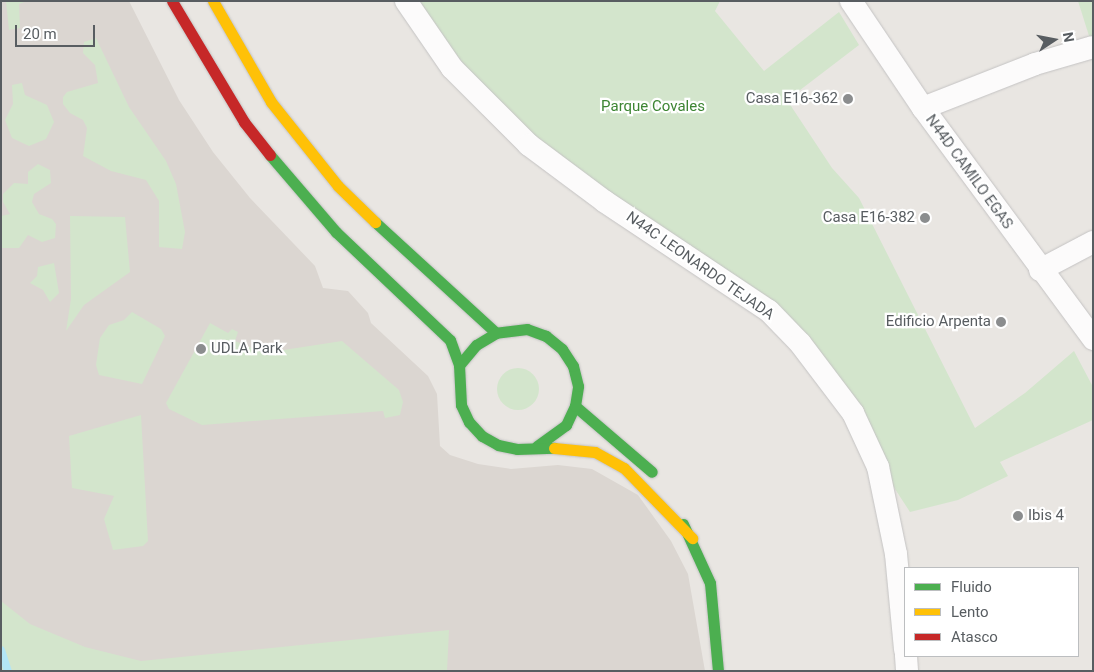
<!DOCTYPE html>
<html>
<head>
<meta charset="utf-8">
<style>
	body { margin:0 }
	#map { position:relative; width:1094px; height:672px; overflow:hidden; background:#e9e6e2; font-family:Roboto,sans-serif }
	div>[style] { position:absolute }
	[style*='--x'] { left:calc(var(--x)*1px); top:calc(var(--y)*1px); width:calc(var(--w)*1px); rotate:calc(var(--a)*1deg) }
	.education>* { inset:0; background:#dbd6d1 }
	.green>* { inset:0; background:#d3e5cc }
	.round { border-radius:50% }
	.stream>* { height:8px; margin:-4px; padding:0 4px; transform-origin:4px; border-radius:4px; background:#b3e5f6 }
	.roads { filter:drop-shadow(0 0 1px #c4c3c3) drop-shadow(0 0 1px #c4c3c3) }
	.street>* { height:22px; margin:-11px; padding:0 11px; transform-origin:11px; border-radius:11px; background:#fcfbfb }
	.fast>* { height:11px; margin:-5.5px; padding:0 5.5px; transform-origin:5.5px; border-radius:5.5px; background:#4caf50 }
	.slow>* { height:11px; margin:-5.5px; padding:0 5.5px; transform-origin:5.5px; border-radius:5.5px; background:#ffc107 }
	.jam>* { height:11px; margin:-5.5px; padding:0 5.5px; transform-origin:5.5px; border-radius:5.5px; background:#c62828 }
	.dots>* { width:14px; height:14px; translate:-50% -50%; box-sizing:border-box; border:2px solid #fff; border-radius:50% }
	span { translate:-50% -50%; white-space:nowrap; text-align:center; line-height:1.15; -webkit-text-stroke:4.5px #fff; paint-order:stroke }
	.poi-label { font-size:15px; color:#585d61 }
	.right { translate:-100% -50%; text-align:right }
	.left { translate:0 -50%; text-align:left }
	.park-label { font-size:15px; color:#3d8533 }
	.street-label { font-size:15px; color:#585d61 }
	.frame { position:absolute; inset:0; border:2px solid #585d61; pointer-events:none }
	.legend { position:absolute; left:904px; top:567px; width:175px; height:90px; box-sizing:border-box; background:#fff; border:1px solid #bcbec0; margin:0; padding:6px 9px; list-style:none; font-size:15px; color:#585d61 }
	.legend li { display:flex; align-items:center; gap:10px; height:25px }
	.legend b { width:25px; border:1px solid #bcbec0 }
	.north { position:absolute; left:1029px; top:15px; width:50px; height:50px; -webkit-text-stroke:4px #fff; paint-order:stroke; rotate:79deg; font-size:14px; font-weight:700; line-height:20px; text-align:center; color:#585d61 }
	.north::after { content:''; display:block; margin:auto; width:18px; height:22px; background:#585d61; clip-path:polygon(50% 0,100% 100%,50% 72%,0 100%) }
	.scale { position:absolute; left:15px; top:25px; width:80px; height:22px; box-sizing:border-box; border:2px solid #585d61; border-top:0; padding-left:6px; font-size:15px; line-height:18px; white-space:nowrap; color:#585d61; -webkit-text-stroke:4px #fff; paint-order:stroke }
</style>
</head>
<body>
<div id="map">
	<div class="education">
		<i style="clip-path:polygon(1px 1px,129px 1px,179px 100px,213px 152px,250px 198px,315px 266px,323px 288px,348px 291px,368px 313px,371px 323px,428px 376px,437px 394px,440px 446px,450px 455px,478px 464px,511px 469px,558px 465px,592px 469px,638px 495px,671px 541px,688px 574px,705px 671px,24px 671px,1px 622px)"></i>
	</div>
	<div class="green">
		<i style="clip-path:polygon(6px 1px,27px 1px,19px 4px,20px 28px,9px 30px)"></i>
		<i style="clip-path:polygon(413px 1px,720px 1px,715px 11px,764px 71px,839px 12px,859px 45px,787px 100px,832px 168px,859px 198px,975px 428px,1025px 393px,1074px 351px,1093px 387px,1093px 420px,1000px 462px,1008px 476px,958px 500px,910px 512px,800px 343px,529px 145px)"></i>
		<i style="clip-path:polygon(1078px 1px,1093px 1px,1093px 39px,1090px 39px)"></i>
		<i style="clip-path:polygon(96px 38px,129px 107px,166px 161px,176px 184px,185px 232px,182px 249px,159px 247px,159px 201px,146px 180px,111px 171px,83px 156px,87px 128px,83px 120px,70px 113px,63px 104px,63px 97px,67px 92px,98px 83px,95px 65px,83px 53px,84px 42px)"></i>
		<i style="clip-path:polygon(22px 83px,25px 95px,47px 105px,54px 122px,46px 139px,29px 146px,12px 138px,5px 120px,13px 104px,12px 85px)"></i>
		<i style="clip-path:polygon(38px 164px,50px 170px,51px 183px,34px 194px,32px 202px,39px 214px,52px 219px,56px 224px,55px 238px,42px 242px,28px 235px,19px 248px,1px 248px,1px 216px,10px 214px,3px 202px,3px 194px,14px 183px,28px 184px,28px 172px)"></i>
		<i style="clip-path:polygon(70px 216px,125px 217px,130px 272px,84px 305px,66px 331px,71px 299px)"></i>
		<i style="clip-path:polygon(54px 263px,59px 293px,50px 302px,43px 290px,30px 283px,37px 276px,38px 267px)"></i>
		<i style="clip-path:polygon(132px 312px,161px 329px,165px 336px,142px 384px,99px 375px,96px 365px,100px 338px,109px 325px,124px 320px)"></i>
		<i style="clip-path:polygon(210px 323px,228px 333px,232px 329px,238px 332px,235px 341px,264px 353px,342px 341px,399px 390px,403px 402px,400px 415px,385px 418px,383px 411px,202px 425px,169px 409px,166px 403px)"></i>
		<i class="round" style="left:497px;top:368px;width:42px;height:42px"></i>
		<i style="clip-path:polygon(141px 415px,148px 541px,143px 546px,113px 550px,104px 519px,114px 496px,72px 488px,69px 436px)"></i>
		<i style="clip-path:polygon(1px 601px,30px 624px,85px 647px,141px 661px,449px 630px,447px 671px,1px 671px)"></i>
	</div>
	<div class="stream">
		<i style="--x:1;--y:650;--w:22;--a:72"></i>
	</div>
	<div class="roads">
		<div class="street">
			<i style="--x:406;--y:1;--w:81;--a:55.5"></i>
			<i style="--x:452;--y:68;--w:109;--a:45"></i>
			<i style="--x:529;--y:145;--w:94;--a:36.7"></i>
			<i style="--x:604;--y:201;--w:198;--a:33.7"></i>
			<i style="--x:769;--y:311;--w:45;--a:45.9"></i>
			<i style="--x:800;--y:343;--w:88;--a:52.9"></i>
			<i style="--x:853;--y:413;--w:60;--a:65.2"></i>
			<i style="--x:878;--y:467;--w:89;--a:78.3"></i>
			<i style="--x:896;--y:554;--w:96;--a:84.6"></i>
			<i style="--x:851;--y:1;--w:129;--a:56.1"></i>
			<i style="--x:923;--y:108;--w:287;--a:53.6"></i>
			<i style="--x:923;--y:108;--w:120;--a:-21.4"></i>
			<i style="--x:1035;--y:64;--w:60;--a:-16.3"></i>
			<i style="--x:1040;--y:270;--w:60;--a:-27.8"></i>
			<i style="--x:906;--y:656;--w:15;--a:86"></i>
		</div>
		<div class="fast">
			<i style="--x:270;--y:155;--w:101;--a:49.4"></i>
			<i style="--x:336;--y:232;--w:157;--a:43.5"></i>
			<i style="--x:450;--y:340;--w:27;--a:70"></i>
			<i style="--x:375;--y:222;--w:164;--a:42.5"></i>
			<i style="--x:575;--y:406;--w:101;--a:40.6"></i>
			<i style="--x:537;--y:446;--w:36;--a:-36"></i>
			<i style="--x:566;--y:425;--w:21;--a:-65"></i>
			<i style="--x:575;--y:406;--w:20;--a:-81"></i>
			<i style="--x:578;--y:386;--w:21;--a:-104"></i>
			<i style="--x:573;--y:366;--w:20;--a:-123"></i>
			<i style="--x:562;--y:349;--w:21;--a:-141"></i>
			<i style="--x:546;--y:336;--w:20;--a:-160"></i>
			<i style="--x:527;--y:329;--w:31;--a:173"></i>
			<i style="--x:496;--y:333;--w:23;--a:149"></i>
			<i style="--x:476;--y:345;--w:26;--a:130"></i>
			<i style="--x:459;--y:365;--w:40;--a:87.1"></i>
			<i style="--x:461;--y:405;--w:19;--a:65"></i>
			<i style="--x:469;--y:422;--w:19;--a:47"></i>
			<i style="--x:482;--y:436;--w:18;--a:29"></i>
			<i style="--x:498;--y:445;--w:19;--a:12"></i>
			<i style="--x:517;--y:449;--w:37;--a:-2"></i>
			<i style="--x:683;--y:524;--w:65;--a:65.4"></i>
			<i style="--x:710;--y:583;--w:88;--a:84.8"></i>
		</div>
		<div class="slow">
			<i style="--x:213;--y:1;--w:116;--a:60.1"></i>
			<i style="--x:271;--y:102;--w:107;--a:51.4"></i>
			<i style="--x:338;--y:186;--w:52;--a:44.2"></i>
			<i style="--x:554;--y:448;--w:41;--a:5.6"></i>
			<i style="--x:595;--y:452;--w:33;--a:29"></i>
			<i style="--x:624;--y:468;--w:98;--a:45.8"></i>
		</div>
		<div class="jam">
			<i style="--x:172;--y:1;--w:141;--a:59.2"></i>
			<i style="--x:244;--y:122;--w:42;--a:51.8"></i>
		</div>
	</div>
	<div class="dots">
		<i style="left:848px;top:99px;background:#8b8d8e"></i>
		<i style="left:925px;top:218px;background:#8b8d8e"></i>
		<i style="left:1001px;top:322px;background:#8b8d8e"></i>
		<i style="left:201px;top:349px;background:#8b8d8e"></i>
		<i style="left:1018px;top:516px;background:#8b8d8e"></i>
	</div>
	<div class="poi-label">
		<span class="right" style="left:838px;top:99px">Casa E16-362</span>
		<span class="right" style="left:915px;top:218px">Casa E16-382</span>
		<span class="right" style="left:991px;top:322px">Edificio Arpenta</span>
		<span class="left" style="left:211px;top:349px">UDLA Park</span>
		<span class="left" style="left:1028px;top:516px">Ibis 4</span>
	</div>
	<div class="park-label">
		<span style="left:653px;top:107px">Parque Covales</span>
	</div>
	<div class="street-label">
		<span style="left:969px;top:172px;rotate:54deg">N44D CAMILO EGAS</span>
		<span style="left:700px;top:266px;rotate:35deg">N44C LEONARDO TEJADA</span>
	</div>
	<div class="frame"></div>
	<ul class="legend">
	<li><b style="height:6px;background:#4caf50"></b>Fluido</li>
	<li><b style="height:6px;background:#ffc107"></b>Lento</li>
	<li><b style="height:6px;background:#c62828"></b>Atasco</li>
	</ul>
	<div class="north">N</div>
	<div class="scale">20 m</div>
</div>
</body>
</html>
